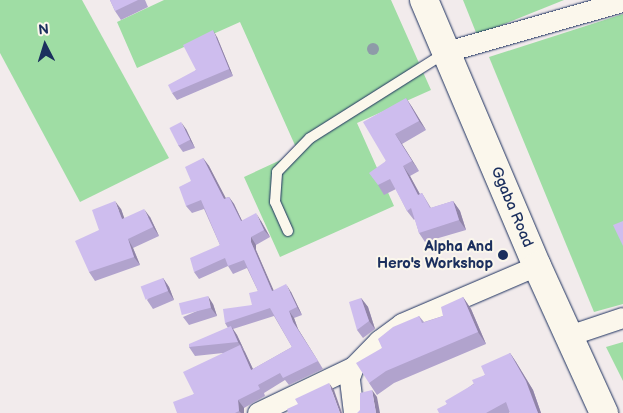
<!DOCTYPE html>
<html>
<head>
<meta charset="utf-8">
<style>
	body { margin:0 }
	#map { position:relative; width:623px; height:413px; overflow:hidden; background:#f2ebec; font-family:"Balsamiq Sans",sans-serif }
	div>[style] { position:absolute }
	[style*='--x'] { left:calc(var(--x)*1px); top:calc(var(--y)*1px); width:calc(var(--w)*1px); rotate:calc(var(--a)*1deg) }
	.green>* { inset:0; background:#9fdda4 }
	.roads { filter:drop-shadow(0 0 1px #1b2f5e) drop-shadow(0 0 1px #1b2f5e) }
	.service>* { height:10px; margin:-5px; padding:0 5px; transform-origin:5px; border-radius:5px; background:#fbf7ec }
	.minor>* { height:20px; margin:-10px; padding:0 10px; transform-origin:10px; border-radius:10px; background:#fbf7ec }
	.secondary>* { height:28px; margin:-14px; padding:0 14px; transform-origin:14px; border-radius:14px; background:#fbf7ec }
	.trees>* { width:12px; height:12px; margin:-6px; border-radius:50%; background:#8e9ba8 }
	.wall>* { inset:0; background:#b1a3cd }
	.shaded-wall>* { inset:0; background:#9084a7 }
	.building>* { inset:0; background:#cebdee; transform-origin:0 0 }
	.dots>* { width:14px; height:14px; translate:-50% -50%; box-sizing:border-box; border:2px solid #fbf7ec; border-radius:50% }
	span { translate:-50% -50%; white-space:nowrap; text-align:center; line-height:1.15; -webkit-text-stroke:4px #fbf7ec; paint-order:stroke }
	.street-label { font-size:15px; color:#1b2f5e }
	.poi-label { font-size:15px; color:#1b2f5e; font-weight:700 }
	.right { translate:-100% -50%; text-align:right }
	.north { position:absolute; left:20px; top:20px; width:50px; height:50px; -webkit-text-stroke:4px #fbf7ec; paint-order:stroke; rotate:355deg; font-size:14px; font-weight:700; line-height:20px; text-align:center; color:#1b2f5e }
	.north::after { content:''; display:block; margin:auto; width:18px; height:22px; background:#1b2f5e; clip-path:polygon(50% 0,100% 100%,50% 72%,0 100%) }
</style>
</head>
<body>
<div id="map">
	<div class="green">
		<i style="clip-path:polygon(0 0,82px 0,169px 158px,80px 202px,0 53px)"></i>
		<i style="clip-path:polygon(164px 0,391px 0,431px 90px,357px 123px,394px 206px,280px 257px,244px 177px,298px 152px,240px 22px,137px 68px,117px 22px)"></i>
		<i style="clip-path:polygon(463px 0,564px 0,477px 35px)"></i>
		<i style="clip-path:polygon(623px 14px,623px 304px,594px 312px,489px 57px)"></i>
		<i style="clip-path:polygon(623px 342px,623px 381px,606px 347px)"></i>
	</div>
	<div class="roads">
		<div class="service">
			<i style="--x:288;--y:231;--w:32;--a:-114"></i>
			<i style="--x:275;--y:202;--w:30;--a:-86"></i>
			<i style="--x:277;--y:172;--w:47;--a:-45.9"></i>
			<i style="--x:310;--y:138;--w:160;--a:-32.2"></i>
		</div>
		<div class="minor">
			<i style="--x:447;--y:52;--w:183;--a:-15.9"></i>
			<i style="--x:569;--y:336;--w:57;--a:-18.4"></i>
			<i style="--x:258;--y:413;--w:106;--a:-25.6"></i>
			<i style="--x:354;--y:413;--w:35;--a:-97"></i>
			<i style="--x:350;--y:378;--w:12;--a:-70"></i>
			<i style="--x:354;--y:367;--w:36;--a:-46"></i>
			<i style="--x:379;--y:341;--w:29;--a:-36"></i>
			<i style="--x:402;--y:324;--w:147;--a:-23.2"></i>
		</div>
		<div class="secondary">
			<i style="--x:424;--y:0;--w:289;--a:67"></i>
			<i style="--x:537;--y:266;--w:162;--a:65.5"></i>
		</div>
	</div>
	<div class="trees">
		<i style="left:373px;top:49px"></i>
	</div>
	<div class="wall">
		<i style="clip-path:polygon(110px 0,145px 0,148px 7px,121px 20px,115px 11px)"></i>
		<i style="clip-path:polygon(217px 37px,233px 76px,177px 100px,172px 93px,196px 70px)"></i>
		<i style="clip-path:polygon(406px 98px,412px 107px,426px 130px,402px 144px,419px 171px,410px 176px,420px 194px,422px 193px,431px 208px,453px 201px,460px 211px,466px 230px,425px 242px,419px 233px,415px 219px,414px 220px,407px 211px,396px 189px,384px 195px,378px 185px)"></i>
		<i style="clip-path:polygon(186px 129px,195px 148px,183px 152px,178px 145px)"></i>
		<i style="clip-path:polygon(evenodd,203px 158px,209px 166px,225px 198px,229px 197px,234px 204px,242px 221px,261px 221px,270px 237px,256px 245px,256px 250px,273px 290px,291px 292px,302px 315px,294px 318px,298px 329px,323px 369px,289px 385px,285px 380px,264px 393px,265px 396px,244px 408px,244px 413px,177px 413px,194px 394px,223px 353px,195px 356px,189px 347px,228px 328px,225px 323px,252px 305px,258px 291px,247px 268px,233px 274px,228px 266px,199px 279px,194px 272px,220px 245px,204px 209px,192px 213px,186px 206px,191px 181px,203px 158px,274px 316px,292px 347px,253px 369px,237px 335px,233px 329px,274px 316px)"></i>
		<i style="clip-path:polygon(121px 209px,124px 218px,150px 217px,159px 236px,133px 248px,140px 265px,95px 281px,89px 272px,99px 230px)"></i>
		<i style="clip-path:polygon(163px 278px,169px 287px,174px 300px,153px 309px,147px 300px)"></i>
		<i style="clip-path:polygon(463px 297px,471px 309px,486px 344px,394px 383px,377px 395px,369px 383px,382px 348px,419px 316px,424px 322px,443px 316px)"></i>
		<i style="clip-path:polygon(361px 298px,368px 307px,375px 329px,363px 338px,357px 330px)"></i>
		<i style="clip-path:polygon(213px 304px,217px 316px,189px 325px,183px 317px)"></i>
		<i style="clip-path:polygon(510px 353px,516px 362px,533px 390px,541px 413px,510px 413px,510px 412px,509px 413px,439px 413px,447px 404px,485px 375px)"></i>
	</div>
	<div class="shaded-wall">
		<i style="clip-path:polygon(213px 30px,217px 37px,233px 76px,229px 69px)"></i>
		<i style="clip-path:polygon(406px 98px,412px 107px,426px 130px,419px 121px)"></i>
		<i style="clip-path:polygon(181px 122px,186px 129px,195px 148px,190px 140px)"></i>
		<i style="clip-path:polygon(395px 134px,402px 144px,419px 171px,412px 161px)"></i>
		<i style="clip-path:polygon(203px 158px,209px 166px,230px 206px,224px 199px)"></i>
		<i style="clip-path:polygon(403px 166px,410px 176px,425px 204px,418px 195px)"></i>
		<i style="clip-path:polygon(229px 197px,234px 204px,246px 229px,241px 221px)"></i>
		<i style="clip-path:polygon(115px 201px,121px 209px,128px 228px,122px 219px)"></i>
		<i style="clip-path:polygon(453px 201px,460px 211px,466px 230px,459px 220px)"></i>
		<i style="clip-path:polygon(144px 209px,150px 217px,159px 236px,153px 227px)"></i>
		<i style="clip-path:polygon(256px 213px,261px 221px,270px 237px,264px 230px)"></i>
		<i style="clip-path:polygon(251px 237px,256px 245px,256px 250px,277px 298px,272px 291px,251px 242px)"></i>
		<i style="clip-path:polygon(128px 239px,133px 248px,140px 265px,134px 257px)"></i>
		<i style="clip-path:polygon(163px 278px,169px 287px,174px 300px,168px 291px)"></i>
		<i style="clip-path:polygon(286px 284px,291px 292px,302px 315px,297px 307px)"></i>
		<i style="clip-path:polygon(208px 296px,213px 304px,217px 316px,211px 308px)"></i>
		<i style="clip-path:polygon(463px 297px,471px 309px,486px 344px,478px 332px)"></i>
		<i style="clip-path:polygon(361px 298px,368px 307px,375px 329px,369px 321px)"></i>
		<i style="clip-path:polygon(289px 311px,294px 318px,298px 329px,323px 369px,293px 322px)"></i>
		<i style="clip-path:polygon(231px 326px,237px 335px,244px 350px,238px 342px)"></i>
		<i style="clip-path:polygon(240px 345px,245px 352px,257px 378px,251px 370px)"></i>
		<i style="clip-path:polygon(510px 353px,516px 362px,533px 390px,541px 413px,538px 413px)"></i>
		<i style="clip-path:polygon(329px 383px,334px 390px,342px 413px,340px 413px)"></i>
		<i style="clip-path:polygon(372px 390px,377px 397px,380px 413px,376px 413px)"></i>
		<i style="clip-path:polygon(238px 400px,244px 408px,244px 413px,241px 413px,239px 411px)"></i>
	</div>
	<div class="building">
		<i style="clip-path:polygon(110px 0,138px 0,115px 11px)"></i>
		<i style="clip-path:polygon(213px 30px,229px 69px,172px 93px,168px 85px,196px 70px,183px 45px)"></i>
		<i style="clip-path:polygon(406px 98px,419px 121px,395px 134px,412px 161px,403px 166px,418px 195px,422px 193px,430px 208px,453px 201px,459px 220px,419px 233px,411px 208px,407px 211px,390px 179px,378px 185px,369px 173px,386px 161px,363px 122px)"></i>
		<i style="left:181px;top:122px;width:20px;height:13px;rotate:63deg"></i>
		<i style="clip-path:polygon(203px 158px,224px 199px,229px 197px,241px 221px,256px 213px,264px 230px,251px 237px,251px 242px,272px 291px,286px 284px,297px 307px,289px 311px,293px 322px,318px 361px,283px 378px,280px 373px,258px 385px,260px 389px,238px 400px,239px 411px,235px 413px,177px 413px,173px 402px,194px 394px,183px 372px,240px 345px,251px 370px,292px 347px,270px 308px,225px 323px,223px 309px,252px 305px,249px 293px,258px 291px,244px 260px,228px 266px,225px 258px,194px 272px,190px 258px,220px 245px,201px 200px,186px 206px,179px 187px,191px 181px,185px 167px)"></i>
		<i style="clip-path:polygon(115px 201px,122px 219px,144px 209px,153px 227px,128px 239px,134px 257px,89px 272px,75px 241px,99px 230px,92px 210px)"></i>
		<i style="clip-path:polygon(623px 221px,623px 246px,613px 225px)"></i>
		<i style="left:163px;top:278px;width:14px;height:24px;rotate:69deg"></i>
		<i style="left:208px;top:296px;width:12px;height:30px;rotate:76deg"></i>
		<i style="clip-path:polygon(463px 297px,478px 332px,386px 371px,369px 383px,356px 363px,382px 348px,378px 339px,393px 327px,419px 316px,422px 323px,443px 316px,441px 307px)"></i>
		<i style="clip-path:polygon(361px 298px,369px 321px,357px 330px,349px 302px)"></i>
		<i style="clip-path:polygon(231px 326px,238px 342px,189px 347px,189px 344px)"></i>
		<i style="clip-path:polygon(510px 353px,526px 381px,538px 413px,510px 413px,506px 402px,486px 413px,439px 413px,437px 409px,447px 404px,445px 401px,474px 384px,472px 380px,485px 375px,481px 366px)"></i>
		<i style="clip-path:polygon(329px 383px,340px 413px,288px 413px,287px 409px,298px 404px,295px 399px)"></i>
		<i style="clip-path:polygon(372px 390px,376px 413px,357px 413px,360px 410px,360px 393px)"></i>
	</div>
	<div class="dots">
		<i style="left:503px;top:255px;background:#1b2f5e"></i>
	</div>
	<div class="street-label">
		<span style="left:512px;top:207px;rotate:67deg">Ggaba Road</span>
	</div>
	<div class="poi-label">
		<span class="right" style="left:493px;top:255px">Alpha And<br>Hero's Workshop</span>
	</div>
	<div class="north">N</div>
</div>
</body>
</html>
